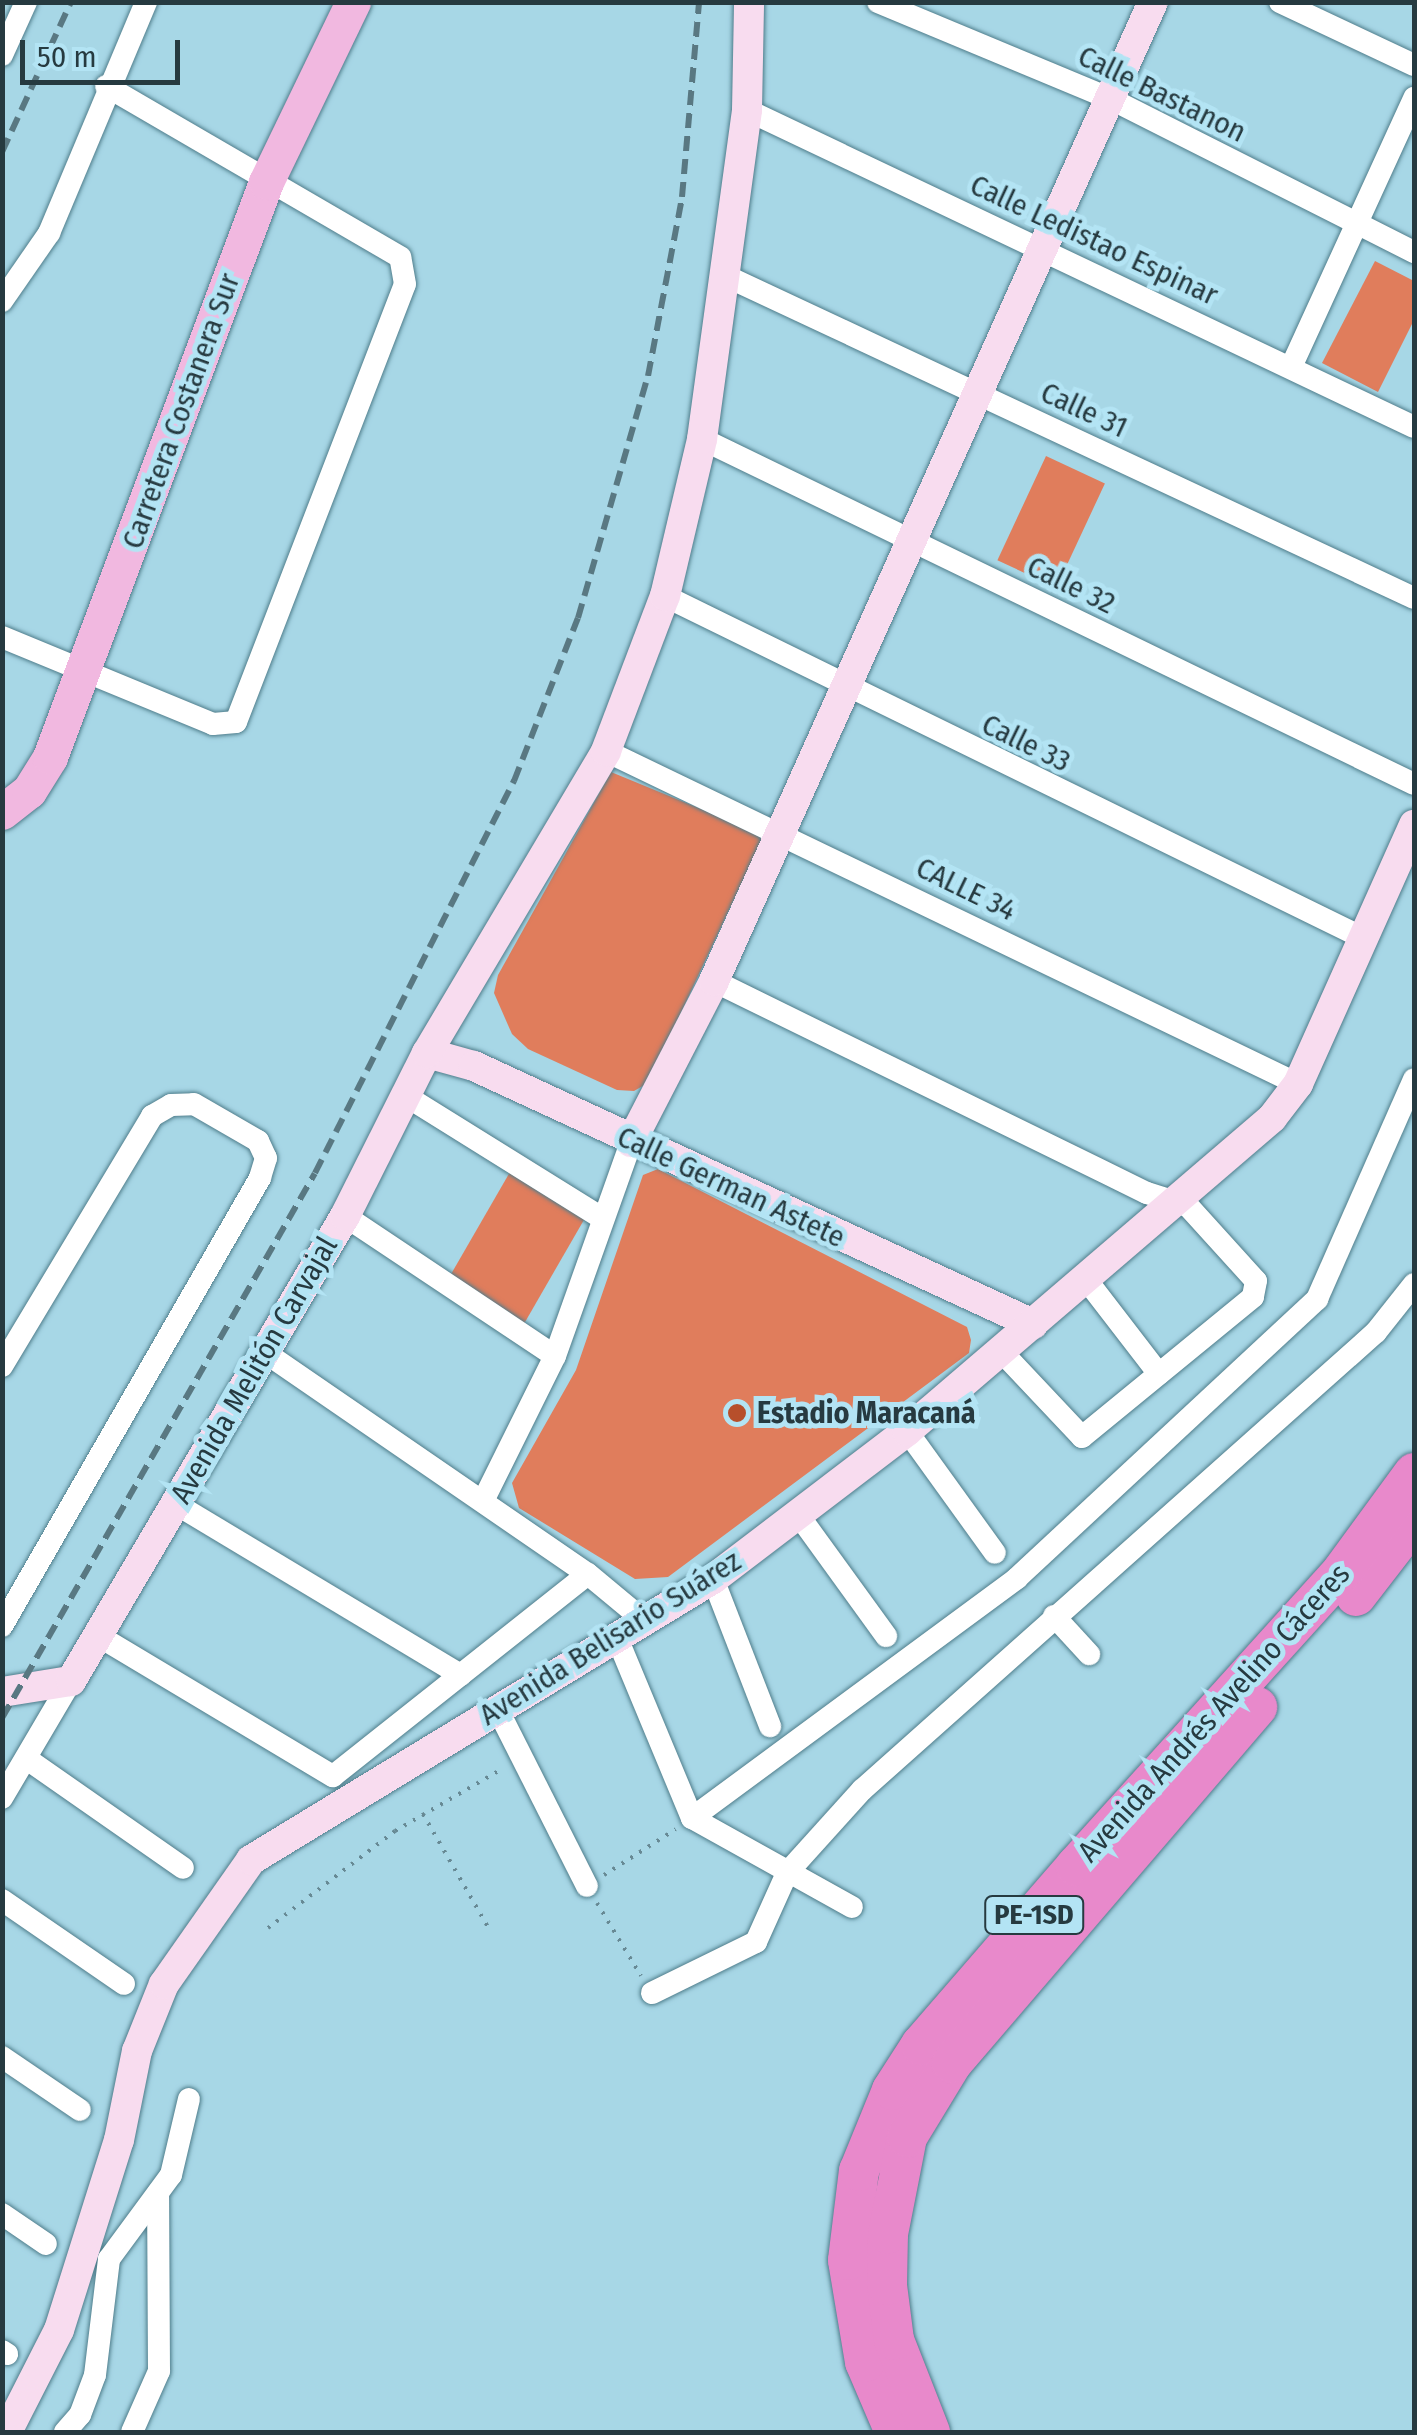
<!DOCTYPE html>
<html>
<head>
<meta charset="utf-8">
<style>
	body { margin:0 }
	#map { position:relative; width:1417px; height:2435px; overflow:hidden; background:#a7d7e6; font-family:"Fira Sans Condensed",sans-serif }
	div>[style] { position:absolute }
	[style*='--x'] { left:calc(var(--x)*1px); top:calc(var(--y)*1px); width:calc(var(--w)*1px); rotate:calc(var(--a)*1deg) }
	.green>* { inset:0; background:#e07d5c; transform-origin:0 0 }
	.path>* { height:4px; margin-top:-2px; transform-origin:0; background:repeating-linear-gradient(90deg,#678994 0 2.5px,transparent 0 10.5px) }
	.roads { filter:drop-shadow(0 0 2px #4f7d8b) drop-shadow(0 0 2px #4f7d8b) }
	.street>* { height:22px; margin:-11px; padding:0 11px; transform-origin:11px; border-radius:11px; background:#fff }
	.secondary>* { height:30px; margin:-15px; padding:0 15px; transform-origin:15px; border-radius:15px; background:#f8dcef }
	.primary>* { height:35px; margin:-17.5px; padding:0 17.5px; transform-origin:17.5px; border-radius:17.5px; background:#f1b8e0 }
	.highway>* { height:40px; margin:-20px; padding:0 20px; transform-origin:20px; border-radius:20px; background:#e889cb }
	.rail>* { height:6px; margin-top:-3px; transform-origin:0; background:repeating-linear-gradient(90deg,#597882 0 15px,transparent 0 23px) }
	.dots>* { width:28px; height:28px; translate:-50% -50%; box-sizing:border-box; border:5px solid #b3e4f4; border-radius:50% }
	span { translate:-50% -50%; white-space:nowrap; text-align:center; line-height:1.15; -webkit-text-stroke:10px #b3e4f4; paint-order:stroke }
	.shield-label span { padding:2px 8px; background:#b3e4f4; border:2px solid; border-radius:8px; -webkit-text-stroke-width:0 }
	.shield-label { font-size:28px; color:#263a40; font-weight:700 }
	.street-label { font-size:30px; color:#263a40 }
	.poi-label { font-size:30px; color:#263a40; font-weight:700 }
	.left { translate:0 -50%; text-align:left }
	.frame { position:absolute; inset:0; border:5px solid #263a40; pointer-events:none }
	.scale { position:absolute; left:20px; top:40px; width:160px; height:45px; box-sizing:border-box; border:5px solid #263a40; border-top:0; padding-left:12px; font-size:30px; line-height:35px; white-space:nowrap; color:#263a40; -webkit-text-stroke:8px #b3e4f4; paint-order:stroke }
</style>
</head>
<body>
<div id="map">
	<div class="green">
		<i style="clip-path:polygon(1375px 261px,1414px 281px,1414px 320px,1378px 392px,1322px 363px)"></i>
		<i style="left:1046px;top:456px;width:65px;height:115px;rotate:25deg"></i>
		<i style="clip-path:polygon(611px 772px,764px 835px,648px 1083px,634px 1091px,617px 1090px,528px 1049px,512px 1034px,494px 993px,498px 975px)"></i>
		<i style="clip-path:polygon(658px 1169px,967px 1327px,971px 1340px,969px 1353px,668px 1577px,635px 1579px,519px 1508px,512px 1483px,576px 1370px,643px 1175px)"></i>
		<i style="left:510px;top:1172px;width:88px;height:124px;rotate:30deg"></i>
	</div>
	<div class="path">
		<i style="--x:423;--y:1814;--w:130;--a:60.1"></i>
		<i style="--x:604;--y:1875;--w:85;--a:-32.6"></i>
		<i style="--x:597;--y:1903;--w:85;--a:58.9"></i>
		<i style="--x:268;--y:1928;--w:160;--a:-37.4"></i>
		<i style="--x:395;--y:1831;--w:124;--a:-30.1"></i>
	</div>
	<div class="roads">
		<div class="street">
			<i style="--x:878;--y:2;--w:250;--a:22.6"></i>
			<i style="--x:1109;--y:98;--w:342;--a:26.8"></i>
			<i style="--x:1280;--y:2;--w:148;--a:25.2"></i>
			<i style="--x:2;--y:55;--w:58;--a:-65.6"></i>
			<i style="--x:747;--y:110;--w:738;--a:25.42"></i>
			<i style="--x:728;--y:277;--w:757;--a:25.08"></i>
			<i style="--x:2;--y:301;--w:83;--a:-55.3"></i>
			<i style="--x:49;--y:233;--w:251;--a:-67.2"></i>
			<i style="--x:1292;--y:365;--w:294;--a:-65.4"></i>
			<i style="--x:702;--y:439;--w:791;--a:25.85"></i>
			<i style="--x:665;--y:596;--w:780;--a:26.1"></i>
			<i style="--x:2;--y:637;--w:228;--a:22.4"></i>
			<i style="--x:213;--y:724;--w:23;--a:-5"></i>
			<i style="--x:236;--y:722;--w:469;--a:-68.9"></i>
			<i style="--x:405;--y:284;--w:27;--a:-100"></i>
			<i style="--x:400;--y:257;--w:340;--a:-149.8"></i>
			<i style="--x:606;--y:751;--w:768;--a:25.7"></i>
			<i style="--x:714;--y:981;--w:482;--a:26.1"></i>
			<i style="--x:1147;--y:1193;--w:43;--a:17.6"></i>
			<i style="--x:1188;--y:1206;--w:101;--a:47.8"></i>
			<i style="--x:1256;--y:1281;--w:16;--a:101"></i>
			<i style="--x:1253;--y:1297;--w:221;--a:140.7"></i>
			<i style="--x:1082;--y:1437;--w:117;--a:-133.3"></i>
			<i style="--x:406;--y:1096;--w:231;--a:31.9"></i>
			<i style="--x:345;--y:1216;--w:252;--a:33.7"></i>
			<i style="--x:1085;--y:1278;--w:121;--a:52.4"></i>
			<i style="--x:263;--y:1351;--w:394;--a:34.5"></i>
			<i style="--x:588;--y:1574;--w:69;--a:39.7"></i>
			<i style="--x:2;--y:1366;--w:292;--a:-59"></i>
			<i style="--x:152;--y:1116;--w:22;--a:-30"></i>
			<i style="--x:171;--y:1105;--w:23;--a:-2"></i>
			<i style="--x:194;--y:1104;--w:74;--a:30"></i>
			<i style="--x:258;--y:1141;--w:19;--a:65"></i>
			<i style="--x:266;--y:1158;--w:21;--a:107"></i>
			<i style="--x:260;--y:1178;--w:517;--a:119.94"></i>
			<i style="--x:907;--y:1431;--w:150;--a:54.2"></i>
			<i style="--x:483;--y:1501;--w:162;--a:-63.6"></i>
			<i style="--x:555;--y:1356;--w:227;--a:-70.4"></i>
			<i style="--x:176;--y:1504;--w:332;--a:31"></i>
			<i style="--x:797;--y:1513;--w:152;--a:54.1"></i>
			<i style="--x:713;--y:1579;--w:158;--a:68.8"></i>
			<i style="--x:1054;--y:1616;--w:52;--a:47.4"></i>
			<i style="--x:97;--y:1635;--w:275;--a:30.9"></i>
			<i style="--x:333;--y:1776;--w:325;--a:-38.4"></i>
			<i style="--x:617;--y:1638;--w:195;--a:67.4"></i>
			<i style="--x:692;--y:1818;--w:183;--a:29.1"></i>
			<i style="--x:498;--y:1710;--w:197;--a:63.2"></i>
			<i style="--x:27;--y:1759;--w:190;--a:34.9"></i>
			<i style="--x:2;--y:1798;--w:136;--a:-59.5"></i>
			<i style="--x:692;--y:1818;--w:404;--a:-36.4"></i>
			<i style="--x:1017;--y:1578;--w:410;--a:-42.9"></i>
			<i style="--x:1317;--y:1299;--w:240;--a:-66.2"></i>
			<i style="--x:2;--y:1900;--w:148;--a:34.5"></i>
			<i style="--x:652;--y:1993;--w:116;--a:-26.1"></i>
			<i style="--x:756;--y:1942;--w:76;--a:-65.8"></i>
			<i style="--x:787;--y:1873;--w:112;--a:-47.9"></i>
			<i style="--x:862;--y:1790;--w:688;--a:-41.7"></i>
			<i style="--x:1376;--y:1332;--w:61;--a:-51.6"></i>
			<i style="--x:2;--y:2057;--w:94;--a:34.2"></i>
			<i style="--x:2;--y:2214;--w:53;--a:34.3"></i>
			<i style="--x:2;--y:2351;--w:6;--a:31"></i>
			<i style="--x:65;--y:2432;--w:23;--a:-49"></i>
			<i style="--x:80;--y:2415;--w:43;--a:-69.4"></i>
			<i style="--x:95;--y:2375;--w:117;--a:-83.1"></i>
			<i style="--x:109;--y:2259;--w:104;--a:-53.6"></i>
			<i style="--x:171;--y:2175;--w:78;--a:-76.7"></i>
			<i style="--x:132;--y:2432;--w:67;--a:-66.1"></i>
			<i style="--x:159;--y:2371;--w:178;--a:-90.3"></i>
		</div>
		<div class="secondary">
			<i style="--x:427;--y:1053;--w:49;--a:15.5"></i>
			<i style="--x:474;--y:1066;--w:616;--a:24.78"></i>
			<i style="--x:631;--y:1142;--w:181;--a:-62.7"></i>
			<i style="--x:714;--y:981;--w:1073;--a:-65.85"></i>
			<i style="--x:2;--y:1692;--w:70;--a:-9.1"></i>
			<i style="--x:71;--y:1681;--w:540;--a:-59.49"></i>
			<i style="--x:345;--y:1216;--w:182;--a:-63.3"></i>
			<i style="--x:427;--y:1053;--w:351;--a:-59.3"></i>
			<i style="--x:606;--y:751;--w:166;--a:-69.2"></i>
			<i style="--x:665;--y:596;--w:161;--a:-76.7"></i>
			<i style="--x:702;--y:439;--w:332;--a:-82.2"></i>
			<i style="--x:747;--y:110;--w:108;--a:-88.9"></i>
			<i style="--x:7;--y:2432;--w:114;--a:-63"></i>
			<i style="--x:59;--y:2330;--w:199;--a:-72.5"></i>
			<i style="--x:119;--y:2140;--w:91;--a:-78.6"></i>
			<i style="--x:137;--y:2051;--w:72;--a:-68.1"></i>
			<i style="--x:164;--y:1984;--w:151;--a:-54.9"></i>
			<i style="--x:251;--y:1860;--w:541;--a:-31.31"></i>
			<i style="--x:713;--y:1579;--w:244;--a:-37.3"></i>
			<i style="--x:907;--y:1431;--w:481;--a:-40.6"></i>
			<i style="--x:1272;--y:1118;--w:43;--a:-52.6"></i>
			<i style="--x:1298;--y:1084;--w:284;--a:-65.9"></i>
		</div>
		<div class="primary">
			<i style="--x:2;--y:812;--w:34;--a:-38"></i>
			<i style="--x:29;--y:791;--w:40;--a:-58"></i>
			<i style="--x:50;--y:757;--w:614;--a:-69.41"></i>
			<i style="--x:266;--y:182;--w:200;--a:-64.2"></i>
		</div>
		<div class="highway">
			<i style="--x:1356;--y:1596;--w:95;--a:-52.3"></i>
			<i style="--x:895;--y:2432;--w:76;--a:-113.2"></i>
			<i style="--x:865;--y:2362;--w:103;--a:-99.5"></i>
			<i style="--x:848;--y:2260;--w:90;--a:-83"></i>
			<i style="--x:859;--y:2171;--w:87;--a:-67.8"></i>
			<i style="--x:892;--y:2090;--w:54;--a:-57.2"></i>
			<i style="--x:921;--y:2045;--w:237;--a:-49.1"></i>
			<i style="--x:1076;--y:1866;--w:399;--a:-47.9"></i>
			<i style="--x:1343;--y:1570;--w:120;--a:-53.8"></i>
			<i style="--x:930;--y:2432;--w:99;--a:-111.4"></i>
			<i style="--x:894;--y:2340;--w:55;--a:-97.3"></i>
			<i style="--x:887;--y:2285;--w:51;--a:-88.9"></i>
			<i style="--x:888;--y:2234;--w:99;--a:-78.9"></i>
			<i style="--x:907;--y:2137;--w:87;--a:-58.7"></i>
			<i style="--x:952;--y:2063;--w:469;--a:-49.4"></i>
		</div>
	</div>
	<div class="rail">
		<i style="--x:2;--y:152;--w:165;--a:-65.3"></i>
		<i style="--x:2;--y:1718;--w:628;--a:-60.13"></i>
		<i style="--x:315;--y:1173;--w:440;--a:-63.1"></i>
		<i style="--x:514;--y:781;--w:175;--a:-68.6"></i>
		<i style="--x:578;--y:618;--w:252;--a:-73.9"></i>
		<i style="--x:648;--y:376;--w:182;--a:-79.2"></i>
		<i style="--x:682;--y:197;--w:196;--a:-85"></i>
	</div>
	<div class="dots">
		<i style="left:737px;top:1413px;background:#b74f2b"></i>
	</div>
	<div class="shield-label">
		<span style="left:1034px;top:1915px">PE-1SD</span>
	</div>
	<div class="street-label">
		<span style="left:1162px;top:94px;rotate:26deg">Calle Bastanon</span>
		<span style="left:1094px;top:240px;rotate:25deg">Calle Ledistao Espinar</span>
		<span style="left:1084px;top:410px;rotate:25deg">Calle 31</span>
		<span style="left:181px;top:411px;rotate:-70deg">Carretera Costanera Sur</span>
		<span style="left:1071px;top:585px;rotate:26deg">Calle 32</span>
		<span style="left:1026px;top:743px;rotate:26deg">Calle 33</span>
		<span style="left:966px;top:889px;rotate:26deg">CALLE 34</span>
		<span style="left:731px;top:1187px;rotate:25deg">Calle German Astete</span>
		<span style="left:254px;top:1370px;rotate:-60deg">Avenida Melitón Carvajal</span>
		<span style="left:610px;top:1638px;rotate:-32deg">Avenida Belisario Suárez</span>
		<span style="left:1214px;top:1713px;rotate:-48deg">Avenida Andrés Avelino Cáceres</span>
	</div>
	<div class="poi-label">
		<span class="left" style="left:757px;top:1413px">Estadio Maracaná</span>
	</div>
	<div class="frame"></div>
	<div class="scale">50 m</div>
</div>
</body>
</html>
